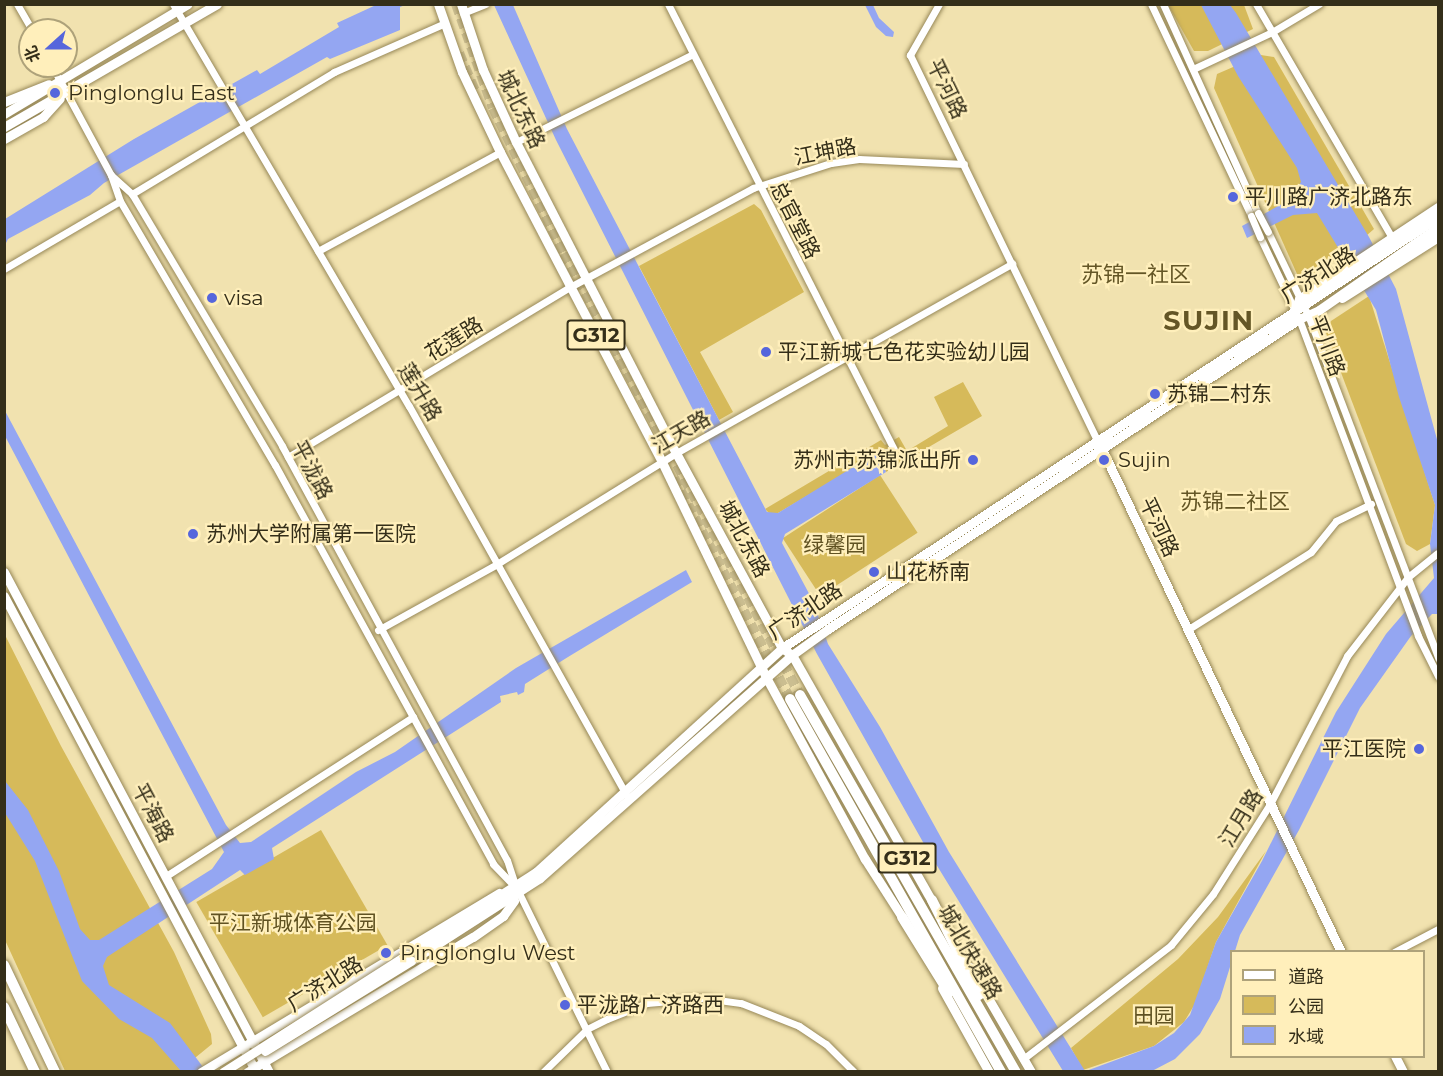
<!DOCTYPE html>
<html>
<head>
<meta charset="utf-8">
<style>
	body { margin:0 }
	#map { position:relative; width:1443px; height:1076px; overflow:hidden; background:#f1e2af; font-family:Montserrat,"Noto Sans SC",sans-serif }
	div>[style] { position:absolute }
	[style*='--x'] { left:calc(var(--x)*1px); top:calc(var(--y)*1px); width:calc(var(--w)*1px); rotate:calc(var(--a)*1deg) }
	.green>* { inset:0; background:#d6ba5a; transform-origin:0 0 }
	.water>* { inset:0; background:#94a6f2 }
	.highway-tunnel>* { height:10px; margin-top:-5px; transform-origin:0; background:repeating-linear-gradient(90deg,#cbbe91 0 10px,transparent 0 15px) }
	.roads { filter:drop-shadow(0 0 2px #978858) drop-shadow(0 0 2px #978858) }
	.minor>* { height:7px; margin:-3.5px; padding:0 3.5px; transform-origin:3.5px; border-radius:3.5px; background:#fff }
	.major>* { height:9px; margin:-4.5px; padding:0 4.5px; transform-origin:4.5px; border-radius:4.5px; background:#fff }
	.highway>* { height:10px; margin:-5px; padding:0 5px; transform-origin:5px; border-radius:5px; background:#fff }
	.bridges { filter:drop-shadow(0 0 2px #978858) drop-shadow(0 0 2px #978858) }
	.minor-bridge>* { height:7px; margin:-3.5px; padding:0 3.5px; transform-origin:3.5px; border-radius:3.5px; background:#fff }
	.major-bridge>* { height:9px; margin:-4.5px; padding:0 4.5px; transform-origin:4.5px; border-radius:4.5px; background:#fff }
	.dots>* { width:16px; height:16px; translate:-50% -50%; box-sizing:border-box; border:3px solid #ffefbb; border-radius:50% }
	span { translate:-50% -50%; white-space:nowrap; text-align:center; line-height:1.15; -webkit-text-stroke:4.5px #ffefbb; paint-order:stroke }
	.shield-label span { padding:2px 4px; background:#ffefbb; border:2px solid; border-radius:4px; -webkit-text-stroke-width:0 }
	.shield-label { font-size:20px; color:#342e19; font-weight:700 }
	.street-label { font-size:21px; color:#342e19 }
	.poi-label { font-size:21px; color:#342e19 }
	.left { translate:0 -50%; text-align:left }
	.right { translate:-100% -50%; text-align:right }
	.park-label { font-size:21px; color:#605222 }
	.neighbourhood-label { font-size:22px; color:#645626 }
	.district-label { font-size:27px; color:#645626; font-weight:700; letter-spacing:1.5px }
	.frame { position:absolute; inset:0; border:6px solid #342e19; pointer-events:none }
	.legend { position:absolute; left:1230px; top:950px; width:195px; height:108px; box-sizing:border-box; background:#ffefbb; border:2px solid #aea27a; margin:0; padding:8px 10px; list-style:none; font-size:18px; color:#342e19 }
	.legend li { display:flex; align-items:center; gap:12px; height:30px }
	.legend b { width:30px; border:2px solid #aea27a }
	.north { position:absolute; left:18px; top:18px; width:60px; height:60px; box-sizing:border-box; background:#ffefbb; border:2px solid #aea27a; border-radius:50%; rotate:249deg; font-size:16px; font-weight:700; line-height:24px; text-align:center; color:#342e19 }
	.north::after { content:''; display:block; margin:auto; width:21px; height:27px; background:#5666dc; clip-path:polygon(50% 0,100% 100%,50% 72%,0 100%) }
</style>
</head>
<body>
<div id="map">
	<div class="green">
		<i style="clip-path:polygon(1168px 5px,1244px 5px,1253px 29px,1208px 51px,1194px 51px)"></i>
		<i style="clip-path:polygon(1261px 55px,1274px 57px,1374px 229px,1344px 255px,1307px 277px,1297px 274px,1214px 88px,1217px 74px)"></i>
		<i style="clip-path:polygon(754px 204px,761px 210px,804px 292px,700px 352px,733px 412px,719px 420px,639px 266px)"></i>
		<i style="clip-path:polygon(1369px 296px,1435px 505px,1430px 544px,1417px 551px,1406px 544px,1326px 333px,1331px 321px)"></i>
		<i style="clip-path:polygon(963px 382px,982px 416px,886px 472px,884px 467px,891px 456px,887px 449px,778px 513px,770px 514px,765px 509px,881px 440px,885px 445px,899px 437px,907px 451px,948px 426px,934px 397px)"></i>
		<i style="left:880px;top:475px;width:69px;height:116px;rotate:57deg"></i>
		<i style="clip-path:polygon(4px 633px,61px 746px,174px 952px,211px 1034px,212px 1044px,179px 1071px,65px 1071px,5px 940px)"></i>
		<i style="left:321px;top:830px;width:133px;height:144px;rotate:60deg"></i>
		<i style="clip-path:polygon(1266px 851px,1216px 942px,1195px 1004px,1184px 1022px,1154px 1046px,1083px 1070px,1071px 1048px,1178px 959px,1218px 917px)"></i>
	</div>
	<div class="water">
		<i style="clip-path:polygon(376px 5px,405px 5px,400px 7px,400px 30px,330px 59px,327px 57px,104px 183px,90px 195px,8px 239px,5px 245px,5px 219px,134px 139px,257px 70px,260px 74px,339px 27px,337px 23px)"></i>
		<i style="clip-path:polygon(494px 5px,513px 5px,567px 129px,767px 512px,778px 513px,881px 450px,887px 449px,891px 455px,884px 467px,886px 472px,785px 534px,782px 543px,813px 601px,828px 644px,880px 727px,949px 852px,1085px 1071px,1063px 1071px,928px 851px,817px 654px,556px 140px)"></i>
		<i style="clip-path:polygon(865px 5px,873px 5px,879px 18px,894px 32px,893px 37px,886px 36px,876px 27px)"></i>
		<i style="clip-path:polygon(1201px 5px,1230px 5px,1236px 13px,1369px 237px,1396px 289px,1438px 443px,1438px 614px,1432px 614px,1411px 636px,1360px 708px,1299px 830px,1240px 935px,1220px 999px,1200px 1034px,1175px 1059px,1152px 1071px,1086px 1071px,1154px 1046px,1174px 1033px,1190px 1015px,1216px 942px,1262px 861px,1336px 712px,1386px 634px,1434px 578px,1430px 544px,1435px 505px,1399px 397px,1376px 310px,1317px 213px,1293px 215px,1247px 238px,1242px 226px,1289px 200px,1301px 182px,1297px 168px,1238px 76px)"></i>
		<i style="clip-path:polygon(4px 409px,226px 825px,240px 843px,251px 842px,356px 772px,395px 752px,516px 668px,686px 570px,692px 582px,568px 657px,525px 684px,524px 692px,518px 695px,517px 692px,500px 696px,501px 702px,272px 848px,274px 859px,245px 875px,240px 870px,107px 957px,103px 966px,109px 985px,170px 1023px,206px 1071px,181px 1071px,152px 1038px,119px 1019px,82px 981px,35px 861px,5px 813px,5px 781px,28px 810px,59px 871px,80px 929px,90px 940px,99px 940px,212px 869px,224px 852px,5px 436px)"></i>
	</div>
	<div class="highway-tunnel">
		<i style="--x:456;--y:4;--w:110;--a:70.4"></i>
		<i style="--x:493;--y:108;--w:161;--a:63.9"></i>
		<i style="--x:564;--y:253;--w:501;--a:61.9"></i>
		<i style="--x:459;--y:53;--w:41;--a:67.2"></i>
		<i style="--x:674;--y:478;--w:250;--a:62.3"></i>
	</div>
	<div class="roads">
		<div class="minor">
			<i style="--x:17;--y:4;--w:30;--a:60"></i>
			<i style="--x:173;--y:4;--w:466;--a:59.6"></i>
			<i style="--x:409;--y:406;--w:445;--a:60.8"></i>
			<i style="--x:668;--y:4;--w:499;--a:63.1"></i>
			<i style="--x:939;--y:4;--w:59;--a:119.6"></i>
			<i style="--x:910;--y:55;--w:432;--a:64.1"></i>
			<i style="--x:1151;--y:4;--w:234;--a:64.7"></i>
			<i style="--x:1163;--y:4;--w:230;--a:65.6"></i>
			<i style="--x:1256;--y:4;--w:271;--a:59.8"></i>
			<i style="--x:463;--y:13;--w:24;--a:-22"></i>
			<i style="--x:52;--y:66;--w:124;--a:61.6"></i>
			<i style="--x:111;--y:175;--w:28;--a:71"></i>
			<i style="--x:120;--y:201;--w:306;--a:59.6"></i>
			<i style="--x:275;--y:465;--w:455;--a:61.3"></i>
			<i style="--x:493;--y:864;--w:30;--a:46"></i>
			<i style="--x:1193;--y:69;--w:87;--a:-25.1"></i>
			<i style="--x:1272;--y:32;--w:55;--a:-30.8"></i>
			<i style="--x:516;--y:142;--w:195;--a:-26.4"></i>
			<i style="--x:111;--y:175;--w:28;--a:42"></i>
			<i style="--x:132;--y:194;--w:293;--a:59.2"></i>
			<i style="--x:282;--y:446;--w:471;--a:61.5"></i>
			<i style="--x:507;--y:860;--w:28;--a:72"></i>
			<i style="--x:516;--y:887;--w:206;--a:63.8"></i>
			<i style="--x:132;--y:194;--w:236;--a:-31.1"></i>
			<i style="--x:334;--y:72;--w:119;--a:-23.8"></i>
			<i style="--x:1268;--y:232;--w:92;--a:64.3"></i>
			<i style="--x:1308;--y:315;--w:367;--a:69.2"></i>
			<i style="--x:1260;--y:237;--w:91;--a:64.6"></i>
			<i style="--x:1299;--y:319;--w:339;--a:69.4"></i>
			<i style="--x:1418;--y:636;--w:45;--a:63.4"></i>
			<i style="--x:318;--y:251;--w:207;--a:-28.5"></i>
			<i style="--x:4;--y:269;--w:134;--a:-30.4"></i>
			<i style="--x:288;--y:457;--w:329;--a:-31.1"></i>
			<i style="--x:570;--y:287;--w:208;--a:-28.4"></i>
			<i style="--x:753;--y:188;--w:82;--a:-17.8"></i>
			<i style="--x:831;--y:163;--w:28;--a:-8"></i>
			<i style="--x:859;--y:159;--w:105;--a:2.7"></i>
			<i style="--x:378;--y:630;--w:136;--a:-29"></i>
			<i style="--x:497;--y:564;--w:211;--a:-31.8"></i>
			<i style="--x:676;--y:453;--w:386;--a:-29.4"></i>
			<i style="--x:1187;--y:630;--w:146;--a:-32.2"></i>
			<i style="--x:1311;--y:552;--w:40;--a:-51"></i>
			<i style="--x:1336;--y:521;--w:39;--a:-26"></i>
			<i style="--x:166;--y:876;--w:294;--a:-32.8"></i>
			<i style="--x:1394;--y:952;--w:50;--a:-27.6"></i>
			<i style="--x:1023;--y:1059;--w:187;--a:-37.6"></i>
			<i style="--x:1171;--y:945;--w:66;--a:-50.5"></i>
			<i style="--x:1213;--y:894;--w:107;--a:-57.7"></i>
			<i style="--x:1270;--y:804;--w:167;--a:-62.5"></i>
			<i style="--x:1347;--y:656;--w:100;--a:-52.3"></i>
			<i style="--x:1408;--y:577;--w:38;--a:-39"></i>
			<i style="--x:543;--y:1072;--w:62;--a:-44.3"></i>
			<i style="--x:587;--y:1029;--w:22;--a:-27"></i>
			<i style="--x:607;--y:1019;--w:43;--a:-21.8"></i>
			<i style="--x:647;--y:1003;--w:57;--a:-5"></i>
			<i style="--x:704;--y:998;--w:37;--a:8"></i>
			<i style="--x:741;--y:1003;--w:62;--a:21.6"></i>
			<i style="--x:799;--y:1026;--w:32;--a:34"></i>
			<i style="--x:826;--y:1044;--w:40;--a:45"></i>
		</div>
		<div class="major">
			<i style="--x:438;--y:4;--w:72;--a:70.6"></i>
			<i style="--x:462;--y:72;--w:89;--a:64.6"></i>
			<i style="--x:500;--y:152;--w:350;--a:62.4"></i>
			<i style="--x:662;--y:462;--w:239;--a:64.2"></i>
			<i style="--x:766;--y:677;--w:207;--a:61.5"></i>
			<i style="--x:865;--y:859;--w:76;--a:57.4"></i>
			<i style="--x:461;--y:4;--w:70;--a:71.6"></i>
			<i style="--x:483;--y:70;--w:79;--a:65.4"></i>
			<i style="--x:516;--y:142;--w:350;--a:62.8"></i>
			<i style="--x:676;--y:453;--w:222;--a:61.5"></i>
			<i style="--x:782;--y:648;--w:12;--a:35"></i>
			<i style="--x:792;--y:655;--w:288;--a:60.4"></i>
			<i style="--x:4;--y:102;--w:48;--a:-21.8"></i>
			<i style="--x:4;--y:114;--w:214;--a:-30.9"></i>
			<i style="--x:4;--y:127;--w:246;--a:-30"></i>
			<i style="--x:4;--y:139;--w:45;--a:-29.4"></i>
			<i style="--x:43;--y:117;--w:25;--a:-48"></i>
			<i style="--x:1342;--y:298;--w:114;--a:-32.4"></i>
			<i style="--x:1295;--y:311;--w:13;--a:-72"></i>
			<i style="--x:1299;--y:299;--w:167;--a:-33.5"></i>
			<i style="--x:1102;--y:449;--w:557;--a:64.59"></i>
			<i style="--x:4;--y:572;--w:566;--a:62.08"></i>
			<i style="--x:4;--y:596;--w:539;--a:62.1"></i>
			<i style="--x:407;--y:955;--w:153;--a:-32.8"></i>
			<i style="--x:536;--y:872;--w:333;--a:-42.3"></i>
			<i style="--x:782;--y:648;--w:785;--a:-33.31"></i>
			<i style="--x:411;--y:961;--w:153;--a:-32.8"></i>
			<i style="--x:540;--y:878;--w:337;--a:-41.5"></i>
			<i style="--x:792;--y:655;--w:44;--a:-35.8"></i>
			<i style="--x:828;--y:629;--w:564;--a:-33.35"></i>
			<i style="--x:1299;--y:319;--w:22;--a:-24"></i>
			<i style="--x:1319;--y:310;--w:145;--a:-34.9"></i>
			<i style="--x:970;--y:967;--w:121;--a:59.8"></i>
			<i style="--x:942;--y:988;--w:96;--a:60.8"></i>
			<i style="--x:1395;--y:1056;--w:18;--a:63"></i>
			<i style="--x:201;--y:1072;--w:348;--a:-31"></i>
			<i style="--x:247;--y:1072;--w:263;--a:-30.9"></i>
			<i style="--x:473;--y:937;--w:37;--a:-35"></i>
			<i style="--x:503;--y:916;--w:19;--a:-54"></i>
		</div>
		<div class="highway">
			<i style="--x:800;--y:695;--w:434;--a:60.2"></i>
			<i style="--x:790;--y:699;--w:429;--a:60.5"></i>
			<i style="--x:932;--y:900;--w:106;--a:63.7"></i>
			<i style="--x:902;--y:917;--w:89;--a:58.3"></i>
			<i style="--x:4;--y:965;--w:119;--a:64.5"></i>
			<i style="--x:4;--y:1007;--w:72;--a:64.5"></i>
		</div>
	</div>
	<div class="bridges">
		<div class="minor-bridge">
			<i style="--x:1258;--y:213;--w:21;--a:62"></i>
			<i style="--x:1251;--y:216;--w:23;--a:67"></i>
		</div>
		<div class="major-bridge">
			<i style="--x:265;--y:1051;--w:172;--a:-31.7"></i>
			<i style="--x:223;--y:1072;--w:218;--a:-32.5"></i>
		</div>
	</div>
	<div class="dots">
		<i style="left:55px;top:93px;background:#5666dc"></i>
		<i style="left:1233px;top:197px;background:#5666dc"></i>
		<i style="left:212px;top:298px;background:#5666dc"></i>
		<i style="left:766px;top:352px;background:#5666dc"></i>
		<i style="left:1155px;top:394px;background:#5666dc"></i>
		<i style="left:973px;top:460px;background:#5666dc"></i>
		<i style="left:1104px;top:460px;background:#5666dc"></i>
		<i style="left:193px;top:534px;background:#5666dc"></i>
		<i style="left:874px;top:572px;background:#5666dc"></i>
		<i style="left:1419px;top:749px;background:#5666dc"></i>
		<i style="left:386px;top:953px;background:#5666dc"></i>
		<i style="left:565px;top:1005px;background:#5666dc"></i>
	</div>
	<div class="shield-label">
		<span style="left:596px;top:335px">G312</span>
		<span style="left:907px;top:858px">G312</span>
	</div>
	<div class="street-label">
		<span style="left:947px;top:89px;rotate:64deg">平河路</span>
		<span style="left:521px;top:109px;rotate:65deg">城北东路</span>
		<span style="left:825px;top:152px;rotate:-11deg">江坤路</span>
		<span style="left:795px;top:220px;rotate:63deg">总官堂路</span>
		<span style="left:1318px;top:275px;rotate:-33deg">广济北路</span>
		<span style="left:454px;top:339px;rotate:-32deg">花莲路</span>
		<span style="left:1327px;top:346px;rotate:69deg">平川路</span>
		<span style="left:420px;top:392px;rotate:59deg">莲升路</span>
		<span style="left:681px;top:432px;rotate:-30deg">江天路</span>
		<span style="left:312px;top:470px;rotate:62deg">平泷路</span>
		<span style="left:1159px;top:527px;rotate:65deg">平河路</span>
		<span style="left:744px;top:539px;rotate:62deg">城北东路</span>
		<span style="left:805px;top:611px;rotate:-34deg">广济北路</span>
		<span style="left:153px;top:813px;rotate:62deg">平海路</span>
		<span style="left:1241px;top:818px;rotate:-59deg">江月路</span>
		<span style="left:970px;top:952px;rotate:60deg">城北快速路</span>
		<span style="left:325px;top:984px;rotate:-32deg">广济北路</span>
	</div>
	<div class="poi-label">
		<span class="left" style="left:68px;top:93px">Pinglonglu East</span>
		<span class="left" style="left:1245px;top:197px">平川路广济北路东</span>
		<span class="left" style="left:224px;top:298px">visa</span>
		<span class="left" style="left:778px;top:352px">平江新城七色花实验幼儿园</span>
		<span class="left" style="left:1167px;top:394px">苏锦二村东</span>
		<span class="right" style="left:961px;top:460px">苏州市苏锦派出所</span>
		<span class="left" style="left:1118px;top:460px">Sujin</span>
		<span class="left" style="left:206px;top:534px">苏州大学附属第一医院</span>
		<span class="left" style="left:886px;top:572px">山花桥南</span>
		<span class="right" style="left:1406px;top:749px">平江医院</span>
		<span class="left" style="left:400px;top:953px">Pinglonglu West</span>
		<span class="left" style="left:577px;top:1005px">平泷路广济路西</span>
	</div>
	<div class="park-label">
		<span style="left:835px;top:545px">绿馨园</span>
		<span style="left:293px;top:923px">平江新城体育公园</span>
		<span style="left:1154px;top:1016px">田园</span>
	</div>
	<div class="neighbourhood-label">
		<span style="left:1136px;top:275px">苏锦一社区</span>
		<span style="left:1235px;top:502px">苏锦二社区</span>
	</div>
	<div class="district-label">
		<span style="left:1209px;top:321px">SUJIN</span>
	</div>
	<div class="frame"></div>
	<ul class="legend">
	<li><b style="height:8px;background:#fff"></b>道路</li>
	<li><b style="height:16px;background:#d6ba5a"></b>公园</li>
	<li><b style="height:16px;background:#94a6f2"></b>水域</li>
	</ul>
	<div class="north">北</div>
</div>
</body>
</html>
